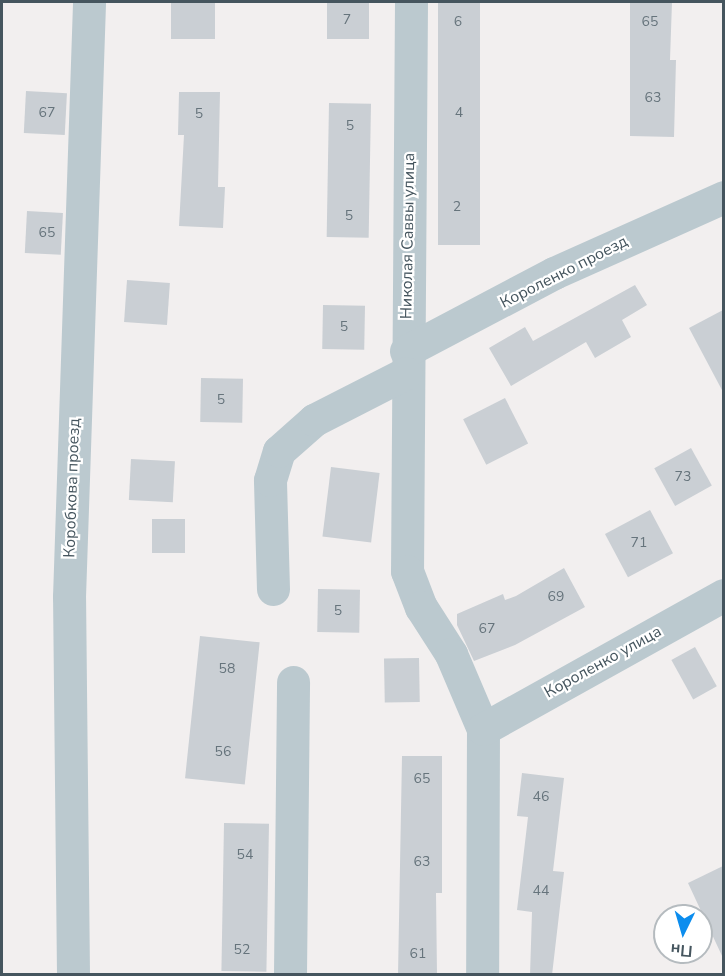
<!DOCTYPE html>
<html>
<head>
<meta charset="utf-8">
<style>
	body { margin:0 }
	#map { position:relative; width:725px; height:976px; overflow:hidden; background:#f2efef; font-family:"Nunito Sans",sans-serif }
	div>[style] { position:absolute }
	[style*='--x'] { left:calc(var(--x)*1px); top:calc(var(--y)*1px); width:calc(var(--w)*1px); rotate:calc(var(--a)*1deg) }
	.building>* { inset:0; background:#cacfd4; transform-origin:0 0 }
	.minor>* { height:33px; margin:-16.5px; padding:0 16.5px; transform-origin:16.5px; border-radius:16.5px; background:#bbc9cf }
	span { translate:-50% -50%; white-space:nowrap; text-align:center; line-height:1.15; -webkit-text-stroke:4.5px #fff; paint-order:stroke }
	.number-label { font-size:14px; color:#66747c }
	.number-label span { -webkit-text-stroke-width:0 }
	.street-label { font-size:16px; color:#45555e }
	.frame { position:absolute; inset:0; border:3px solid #45555e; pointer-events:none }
	.north { position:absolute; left:653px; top:904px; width:60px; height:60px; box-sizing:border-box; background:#fff; border:2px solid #b5bbbf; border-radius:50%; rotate:185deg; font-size:16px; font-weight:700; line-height:24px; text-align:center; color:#45555e }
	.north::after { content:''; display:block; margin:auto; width:21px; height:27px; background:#0c8dee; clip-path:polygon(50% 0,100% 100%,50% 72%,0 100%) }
</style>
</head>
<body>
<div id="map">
	<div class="building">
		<i style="left:171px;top:2px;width:44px;height:37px"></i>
		<i style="left:327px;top:2px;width:42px;height:37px"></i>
		<i style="left:438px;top:2px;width:42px;height:243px"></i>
		<i style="clip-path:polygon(630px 2px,672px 2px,670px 60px,676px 60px,674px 137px,630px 136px)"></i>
		<i style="left:26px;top:91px;width:41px;height:42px;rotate:3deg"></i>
		<i style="clip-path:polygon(179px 92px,220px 92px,218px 187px,225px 187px,223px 228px,179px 226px,184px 135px,178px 135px)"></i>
		<i style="left:329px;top:103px;width:42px;height:134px;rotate:1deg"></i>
		<i style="left:27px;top:211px;width:36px;height:42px;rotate:3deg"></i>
		<i style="left:127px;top:280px;width:43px;height:42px;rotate:4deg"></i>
		<i style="clip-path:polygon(635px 285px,647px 305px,622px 320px,631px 337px,595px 358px,586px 342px,511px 386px,489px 348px,525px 327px,533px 341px)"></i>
		<i style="left:323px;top:305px;width:42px;height:44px;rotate:1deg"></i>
		<i style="clip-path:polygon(723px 310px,723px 392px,689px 328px)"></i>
		<i style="left:201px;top:378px;width:42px;height:44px;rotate:1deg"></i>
		<i style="left:505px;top:398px;width:51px;height:47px;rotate:63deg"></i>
		<i style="left:691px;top:448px;width:43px;height:42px;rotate:61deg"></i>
		<i style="left:131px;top:459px;width:44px;height:41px;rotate:3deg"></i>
		<i style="left:331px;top:467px;width:49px;height:70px;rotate:7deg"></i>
		<i style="left:650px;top:510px;width:49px;height:51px;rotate:62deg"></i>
		<i style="left:152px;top:519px;width:33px;height:34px"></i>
		<i style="clip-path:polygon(564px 568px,585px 607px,515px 645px,474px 661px,457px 625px,457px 614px,503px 594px,505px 600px,516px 596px)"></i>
		<i style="left:318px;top:589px;width:42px;height:43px;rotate:1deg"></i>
		<i style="left:200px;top:636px;width:60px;height:143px;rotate:6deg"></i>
		<i style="left:695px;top:647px;width:45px;height:27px;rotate:61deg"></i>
		<i style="left:419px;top:658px;width:44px;height:35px;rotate:89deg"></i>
		<i style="clip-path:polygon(402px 756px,442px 756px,442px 893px,436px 893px,437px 975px,398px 975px)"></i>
		<i style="clip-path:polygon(522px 773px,564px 778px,553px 871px,564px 872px,552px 975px,530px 975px,532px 912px,517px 910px,528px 817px,517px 816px)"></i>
		<i style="left:224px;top:823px;width:45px;height:148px;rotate:1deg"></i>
		<i style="clip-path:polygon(723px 866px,723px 958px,688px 883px)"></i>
	</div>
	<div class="minor">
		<i style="--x:411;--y:2;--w:569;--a:90.4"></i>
		<i style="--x:407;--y:571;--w:39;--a:69"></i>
		<i style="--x:421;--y:607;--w:56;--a:57.4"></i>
		<i style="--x:451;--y:654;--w:82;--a:66.9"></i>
		<i style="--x:483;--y:729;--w:245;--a:90.2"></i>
		<i style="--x:406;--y:351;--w:167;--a:-27.8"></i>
		<i style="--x:554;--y:273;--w:186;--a:-24.1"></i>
		<i style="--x:273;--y:589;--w:109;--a:-91.6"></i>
		<i style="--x:270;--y:480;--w:30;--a:-73"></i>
		<i style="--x:279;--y:451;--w:47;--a:-41.5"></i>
		<i style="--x:314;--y:420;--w:103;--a:-27.1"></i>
		<i style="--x:483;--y:729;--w:276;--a:-29.1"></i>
		<i style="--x:73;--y:974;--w:377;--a:-90.6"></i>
		<i style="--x:69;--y:597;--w:595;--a:-88.07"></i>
		<i style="--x:290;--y:974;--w:292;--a:-89.4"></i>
	</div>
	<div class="number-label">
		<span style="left:347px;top:20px">7</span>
		<span style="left:458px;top:22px">6</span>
		<span style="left:650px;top:22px">65</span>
		<span style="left:653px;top:98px">63</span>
		<span style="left:47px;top:113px">67</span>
		<span style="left:459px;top:113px">4</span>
		<span style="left:199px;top:114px">5</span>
		<span style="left:350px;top:126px">5</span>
		<span style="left:457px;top:207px">2</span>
		<span style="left:349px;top:216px">5</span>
		<span style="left:47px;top:233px">65</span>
		<span style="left:344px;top:327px">5</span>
		<span style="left:221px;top:400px">5</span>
		<span style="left:683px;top:477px">73</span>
		<span style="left:639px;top:543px">71</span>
		<span style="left:556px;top:597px">69</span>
		<span style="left:338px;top:611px">5</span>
		<span style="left:487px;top:629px">67</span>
		<span style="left:227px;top:669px">58</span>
		<span style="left:223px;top:752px">56</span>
		<span style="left:422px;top:779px">65</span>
		<span style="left:541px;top:797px">46</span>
		<span style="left:245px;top:855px">54</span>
		<span style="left:422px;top:862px">63</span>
		<span style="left:541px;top:891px">44</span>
		<span style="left:242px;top:950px">52</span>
		<span style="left:418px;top:954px">61</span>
	</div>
	<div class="street-label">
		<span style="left:408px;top:236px;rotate:-89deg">Николая Саввы улица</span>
		<span style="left:564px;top:272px;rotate:-27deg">Короленко проезд</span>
		<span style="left:72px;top:488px;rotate:-88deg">Коробкова проезд</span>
		<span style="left:603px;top:662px;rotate:-29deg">Короленко улица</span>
	</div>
	<div class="frame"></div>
	<div class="north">Пн</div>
</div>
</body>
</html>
